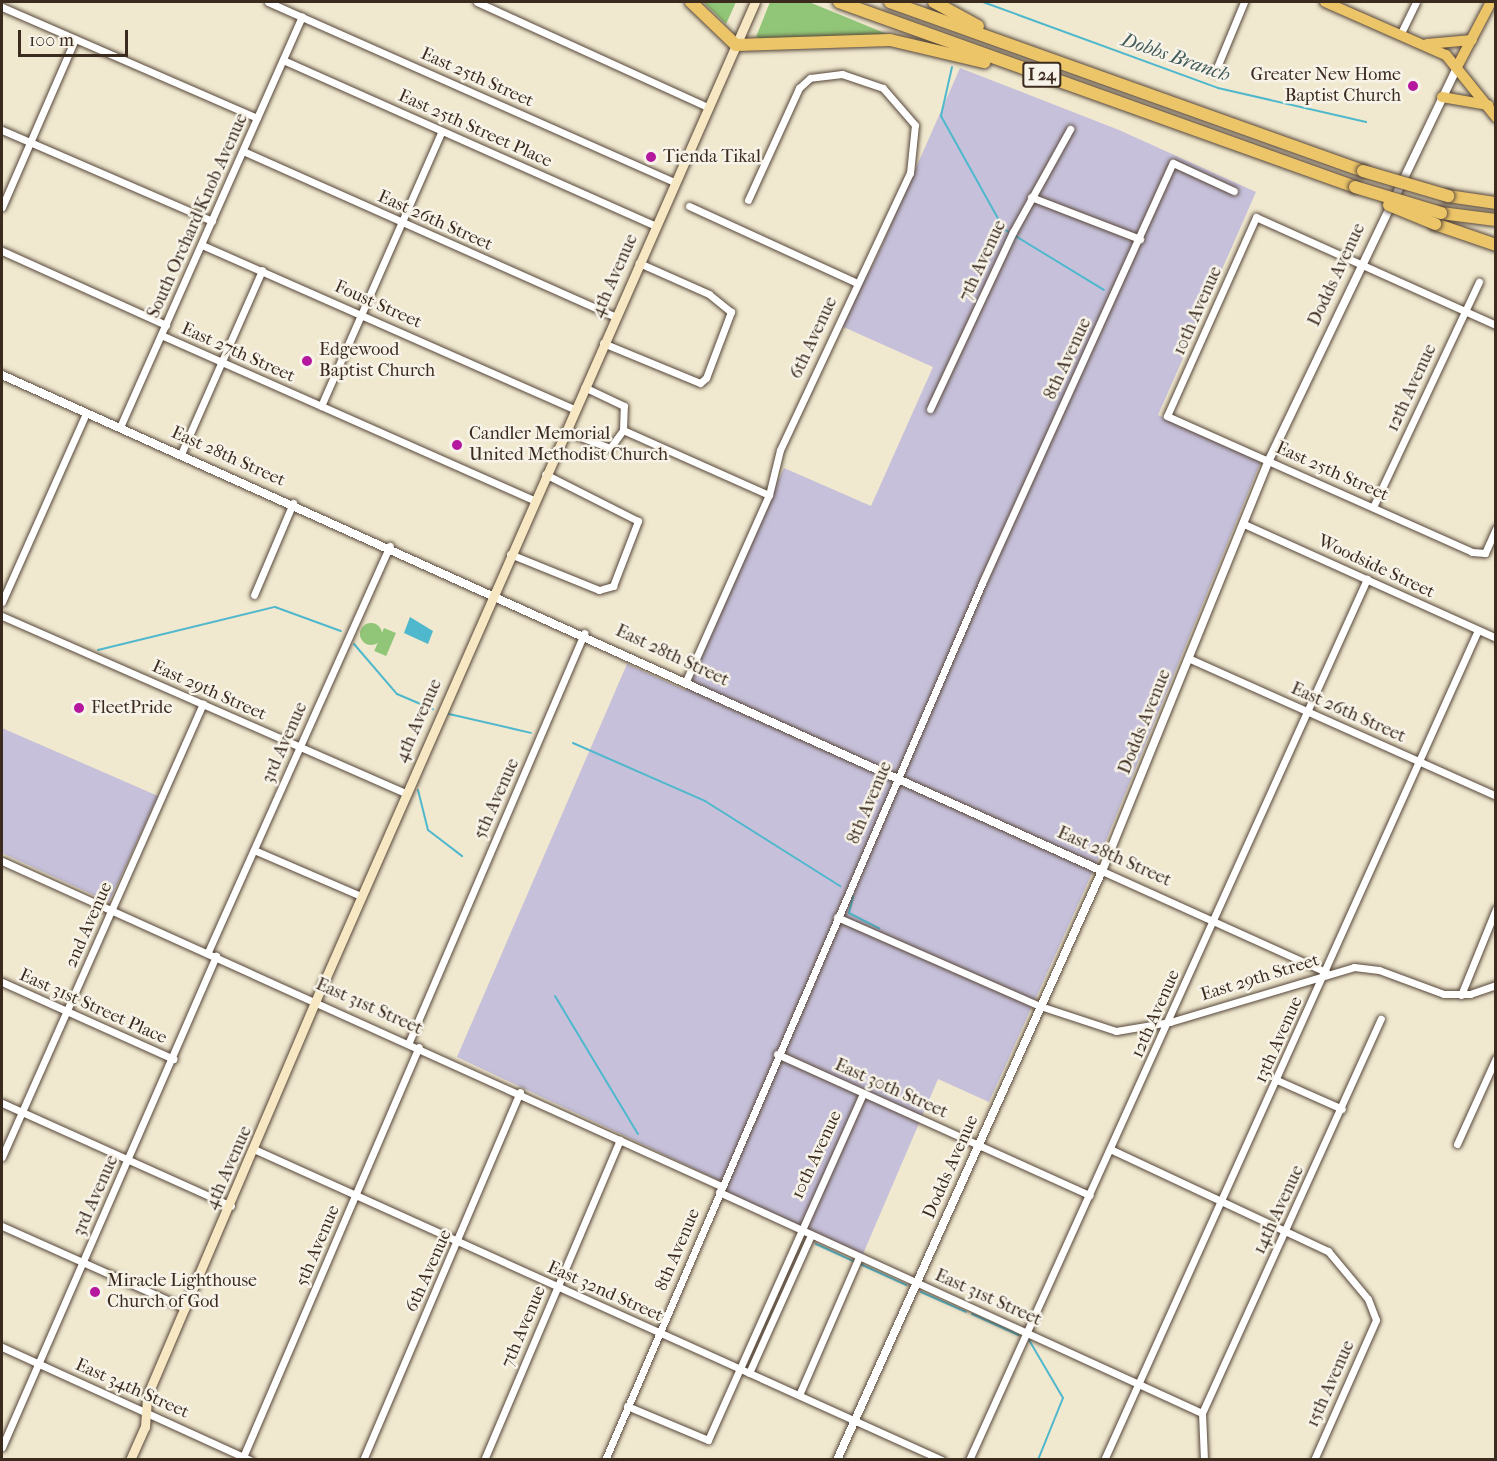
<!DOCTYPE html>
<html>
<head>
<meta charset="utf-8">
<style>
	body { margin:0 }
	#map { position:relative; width:1497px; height:1461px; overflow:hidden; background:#f0e8cf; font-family:"IM FELL French Canon",serif }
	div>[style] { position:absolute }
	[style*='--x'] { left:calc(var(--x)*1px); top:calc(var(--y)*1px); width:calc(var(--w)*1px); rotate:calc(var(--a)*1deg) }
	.industrial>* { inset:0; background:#c6c0da }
	.green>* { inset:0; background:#91c678; transform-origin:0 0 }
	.round { border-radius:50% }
	.water>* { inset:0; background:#4fb8cd }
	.stream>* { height:2px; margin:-1px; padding:0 1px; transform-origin:1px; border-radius:1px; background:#4fb8cd }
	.roads { filter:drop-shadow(0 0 2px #564639) drop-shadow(0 0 2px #564639) }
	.minor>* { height:7px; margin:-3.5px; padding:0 3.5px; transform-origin:3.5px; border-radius:3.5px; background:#fff }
	.tertiary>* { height:8px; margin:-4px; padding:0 4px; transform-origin:4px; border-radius:4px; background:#fff }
	.secondary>* { height:9px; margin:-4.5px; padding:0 4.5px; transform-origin:4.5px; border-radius:4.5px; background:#f7e8c3 }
	.primary>* { height:10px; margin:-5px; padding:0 5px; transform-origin:5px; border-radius:5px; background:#ecc569 }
	.motorway>* { height:12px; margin:-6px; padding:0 6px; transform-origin:6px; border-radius:6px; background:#ecc569 }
	.bridges { filter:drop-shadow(0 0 2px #564639) drop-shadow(0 0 2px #564639) }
	.motorway-bridge>* { height:12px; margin:-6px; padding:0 6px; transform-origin:6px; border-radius:6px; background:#ecc569 }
	.dots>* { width:16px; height:16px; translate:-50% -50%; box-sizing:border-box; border:3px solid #f7f3e8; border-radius:50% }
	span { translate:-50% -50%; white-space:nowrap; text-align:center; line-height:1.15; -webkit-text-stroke:5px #f7f3e8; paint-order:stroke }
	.shield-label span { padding:2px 4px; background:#f7f3e8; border:2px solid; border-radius:4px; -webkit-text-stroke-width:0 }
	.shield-label { font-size:16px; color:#3b2a1e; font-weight:700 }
	.poi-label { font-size:18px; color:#3b2a1e }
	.right { translate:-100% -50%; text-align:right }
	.left { translate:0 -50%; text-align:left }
	.street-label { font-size:18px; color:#3b2a1e }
	.water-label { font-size:20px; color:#425c5b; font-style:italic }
	.frame { position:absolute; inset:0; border:3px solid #3b2a1e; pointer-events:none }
	.scale { position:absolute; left:18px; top:30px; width:110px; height:27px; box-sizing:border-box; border:3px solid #3b2a1e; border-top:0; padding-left:8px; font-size:18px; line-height:21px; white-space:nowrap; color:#3b2a1e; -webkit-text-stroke:4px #f7f3e8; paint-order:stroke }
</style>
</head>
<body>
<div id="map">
	<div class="industrial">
		<i style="clip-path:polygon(960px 68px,1119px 130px,1256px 192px,1158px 415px,1261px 461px,1098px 860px,989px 1102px,938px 1079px,863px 1254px,723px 1191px,726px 1185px,716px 1179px,457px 1057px,627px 664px,685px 690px,784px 468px,871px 506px,933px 367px,839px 325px,874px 263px)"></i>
		<i style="clip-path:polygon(2px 728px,158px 796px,109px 902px,2px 853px)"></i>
	</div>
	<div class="green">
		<i style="clip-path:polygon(703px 2px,736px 2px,726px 24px)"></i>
		<i style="clip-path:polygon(770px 2px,809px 2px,887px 34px,761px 39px,756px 37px)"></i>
		<i class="round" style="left:360px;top:623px;width:22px;height:22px"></i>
		<i style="left:384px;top:628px;width:13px;height:25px;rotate:23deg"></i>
	</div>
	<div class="water">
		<i style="clip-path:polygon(410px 617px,433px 631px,428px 644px,404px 633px)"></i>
	</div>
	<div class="stream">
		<i style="--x:983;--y:2;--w:250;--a:20.1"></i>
		<i style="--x:1218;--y:88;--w:152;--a:12.9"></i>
		<i style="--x:952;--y:67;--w:50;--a:102.7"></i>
		<i style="--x:941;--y:116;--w:129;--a:60.9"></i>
		<i style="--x:1004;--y:229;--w:117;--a:31.4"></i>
		<i style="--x:354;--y:644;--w:66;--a:49.3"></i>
		<i style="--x:397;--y:694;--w:39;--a:23"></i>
		<i style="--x:98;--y:650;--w:182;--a:-13.7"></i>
		<i style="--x:275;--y:607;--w:70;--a:20"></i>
		<i style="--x:449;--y:714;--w:84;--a:13"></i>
		<i style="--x:573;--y:743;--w:144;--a:23.7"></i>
		<i style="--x:705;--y:801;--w:160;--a:32.2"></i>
		<i style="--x:418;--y:790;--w:41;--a:76"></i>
		<i style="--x:428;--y:830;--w:43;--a:37.4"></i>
		<i style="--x:853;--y:897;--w:16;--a:104"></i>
		<i style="--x:849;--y:913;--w:34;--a:27"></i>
		<i style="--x:555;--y:996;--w:161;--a:59"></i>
		<i style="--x:816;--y:1244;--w:41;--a:24.7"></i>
		<i style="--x:860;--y:1264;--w:51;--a:24.5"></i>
		<i style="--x:921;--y:1292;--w:49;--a:24"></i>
		<i style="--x:972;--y:1314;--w:51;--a:24.5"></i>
		<i style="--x:1029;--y:1340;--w:67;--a:59.6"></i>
		<i style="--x:1063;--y:1398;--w:67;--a:112"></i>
	</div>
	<div class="roads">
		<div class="minor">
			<i style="--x:268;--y:2;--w:444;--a:23.9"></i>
			<i style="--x:477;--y:2;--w:253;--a:24.5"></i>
			<i style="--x:2;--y:7;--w:278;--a:23.5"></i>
			<i style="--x:1401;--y:33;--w:34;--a:-64"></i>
			<i style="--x:283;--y:60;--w:407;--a:24"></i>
			<i style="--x:1215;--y:72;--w:76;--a:-67.5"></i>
			<i style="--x:2;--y:130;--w:229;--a:23.4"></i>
			<i style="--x:243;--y:151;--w:407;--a:24"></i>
			<i style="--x:1031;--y:197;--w:117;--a:21.1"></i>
			<i style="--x:689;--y:206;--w:185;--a:24.6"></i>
			<i style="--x:2;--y:207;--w:183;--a:-66.5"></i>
			<i style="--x:202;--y:245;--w:407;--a:23.8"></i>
			<i style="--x:2;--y:251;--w:180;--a:24.3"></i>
			<i style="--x:1496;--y:325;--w:263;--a:-155.8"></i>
			<i style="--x:1256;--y:217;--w:218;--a:114.1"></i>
			<i style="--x:1167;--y:416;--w:334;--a:24"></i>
			<i style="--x:1472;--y:552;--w:13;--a:4"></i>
			<i style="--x:1485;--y:553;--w:27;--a:-66"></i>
			<i style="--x:161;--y:335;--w:408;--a:23.9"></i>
			<i style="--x:603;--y:343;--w:105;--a:22.4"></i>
			<i style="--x:700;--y:383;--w:8;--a:-40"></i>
			<i style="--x:706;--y:378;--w:71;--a:-69.3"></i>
			<i style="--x:731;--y:312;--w:28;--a:-141"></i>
			<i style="--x:709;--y:294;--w:77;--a:-156.1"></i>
			<i style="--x:321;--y:406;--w:300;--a:-66.3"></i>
			<i style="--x:930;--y:409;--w:195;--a:-64.9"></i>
			<i style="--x:1013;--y:232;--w:118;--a:-61"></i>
			<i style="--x:120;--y:427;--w:449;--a:-66.1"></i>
			<i style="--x:623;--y:430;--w:160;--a:24"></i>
			<i style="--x:564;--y:431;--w:49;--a:20.3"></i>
			<i style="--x:610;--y:448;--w:22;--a:-54"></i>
			<i style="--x:623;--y:430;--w:24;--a:-88"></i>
			<i style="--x:624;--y:406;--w:44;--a:-154.6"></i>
			<i style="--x:181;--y:454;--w:201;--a:-66.2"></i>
			<i style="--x:1373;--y:507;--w:249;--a:-64.8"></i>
			<i style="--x:1244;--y:524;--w:277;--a:24.3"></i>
			<i style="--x:510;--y:554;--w:96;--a:22"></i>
			<i style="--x:599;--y:590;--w:15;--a:-16"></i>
			<i style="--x:613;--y:586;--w:70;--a:-69"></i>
			<i style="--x:638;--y:521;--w:104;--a:-153.2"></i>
			<i style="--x:254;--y:595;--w:100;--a:-67"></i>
			<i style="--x:2;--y:602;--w:207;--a:-66"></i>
			<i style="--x:2;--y:616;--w:440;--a:23.7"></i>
			<i style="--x:1188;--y:658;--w:338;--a:24.1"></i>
			<i style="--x:686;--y:681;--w:204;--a:-66"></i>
			<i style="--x:769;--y:495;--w:46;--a:-76.3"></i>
			<i style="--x:780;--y:450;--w:306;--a:-64.9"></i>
			<i style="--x:910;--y:173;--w:48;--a:-84.1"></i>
			<i style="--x:915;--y:125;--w:49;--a:-130.9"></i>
			<i style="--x:883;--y:88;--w:43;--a:-161.1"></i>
			<i style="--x:842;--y:74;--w:32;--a:173"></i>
			<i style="--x:810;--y:78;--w:15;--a:138"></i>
			<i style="--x:799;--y:88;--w:123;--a:114.5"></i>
			<i style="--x:254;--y:850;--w:116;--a:23.3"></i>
			<i style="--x:2;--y:861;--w:789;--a:24.32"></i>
			<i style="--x:1102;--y:871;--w:246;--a:24.3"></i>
			<i style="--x:837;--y:917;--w:222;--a:23.7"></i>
			<i style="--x:1040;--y:1006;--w:80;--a:18.2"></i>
			<i style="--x:1116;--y:1031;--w:55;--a:-9.5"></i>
			<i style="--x:1170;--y:1022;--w:192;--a:-16.6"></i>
			<i style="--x:1354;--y:967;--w:25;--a:7"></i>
			<i style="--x:1379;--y:970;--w:69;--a:20.3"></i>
			<i style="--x:1444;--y:994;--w:26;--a:0"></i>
			<i style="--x:1470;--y:994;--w:28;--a:-19"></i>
			<i style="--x:208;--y:952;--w:445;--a:-65.9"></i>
			<i style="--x:2;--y:982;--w:188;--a:24.2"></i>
			<i style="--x:1461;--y:995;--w:93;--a:-67.9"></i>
			<i style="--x:409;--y:1042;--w:445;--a:-66.8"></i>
			<i style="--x:777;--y:1054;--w:343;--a:24.3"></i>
			<i style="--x:1277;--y:1080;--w:71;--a:24"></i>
			<i style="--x:2;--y:1103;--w:251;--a:24.2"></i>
			<i style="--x:1457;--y:1144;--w:94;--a:-65.6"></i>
			<i style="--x:1110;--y:1149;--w:241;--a:25.1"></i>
			<i style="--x:1328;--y:1251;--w:62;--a:50.2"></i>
			<i style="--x:1368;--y:1299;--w:22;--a:69"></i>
			<i style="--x:1376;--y:1320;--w:153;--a:113.9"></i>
			<i style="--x:256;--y:1150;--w:753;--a:24.32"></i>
			<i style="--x:2;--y:1157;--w:496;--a:-66.1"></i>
			<i style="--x:719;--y:1192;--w:531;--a:24.59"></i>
			<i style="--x:2;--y:1226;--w:201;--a:24.1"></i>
			<i style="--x:2;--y:1347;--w:273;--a:24.5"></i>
			<i style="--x:749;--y:1373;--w:151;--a:-65.8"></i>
			<i style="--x:799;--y:1395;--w:150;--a:-66.5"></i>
			<i style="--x:627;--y:1406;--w:88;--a:22.8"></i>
			<i style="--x:708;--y:1440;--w:380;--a:-65.9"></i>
			<i style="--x:2;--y:1447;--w:536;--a:-66.45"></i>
			<i style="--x:243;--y:1457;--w:446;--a:-66.8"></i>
			<i style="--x:363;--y:1460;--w:400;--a:-66.9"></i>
			<i style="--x:484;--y:1460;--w:348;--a:-67"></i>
			<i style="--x:605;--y:1460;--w:957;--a:-66.73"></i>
			<i style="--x:983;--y:581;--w:459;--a:-65.6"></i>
			<i style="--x:1173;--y:163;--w:67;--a:24.7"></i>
			<i style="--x:969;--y:1460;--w:967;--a:-65.69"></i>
			<i style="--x:1104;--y:1460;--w:910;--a:-65.74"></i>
			<i style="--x:1204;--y:1460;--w:47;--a:-92.4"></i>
			<i style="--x:1202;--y:1413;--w:433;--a:-65.6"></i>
		</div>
		<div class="tertiary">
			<i style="--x:2;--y:375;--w:1207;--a:24.27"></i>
			<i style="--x:837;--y:1460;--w:646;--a:-65.78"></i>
			<i style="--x:1102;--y:871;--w:444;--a:-67.9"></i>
			<i style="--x:1269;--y:460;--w:438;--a:-64.4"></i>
		</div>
		<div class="secondary">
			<i style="--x:130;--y:1460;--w:36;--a:-66"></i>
			<i style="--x:145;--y:1427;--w:31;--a:-86"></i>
			<i style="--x:147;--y:1396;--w:440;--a:-66.9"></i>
			<i style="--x:320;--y:991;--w:1080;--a:-66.26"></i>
		</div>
		<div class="primary">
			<i style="--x:1325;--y:2;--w:132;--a:23.7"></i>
			<i style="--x:1446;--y:55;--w:80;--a:51.1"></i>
			<i style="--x:1427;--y:44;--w:45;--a:-5.1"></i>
			<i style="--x:1458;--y:65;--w:71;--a:-62.4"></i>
			<i style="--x:1442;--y:97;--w:47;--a:9.9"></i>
		</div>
		<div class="motorway">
			<i style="--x:691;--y:2;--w:62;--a:43.7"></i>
			<i style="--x:736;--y:45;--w:154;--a:-1.9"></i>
			<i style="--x:890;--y:40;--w:97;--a:13.2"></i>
			<i style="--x:839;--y:2;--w:548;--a:19.72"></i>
			<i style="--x:890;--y:2;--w:502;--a:19.66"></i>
			<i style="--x:934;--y:2;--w:50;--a:28.6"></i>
			<i style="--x:1448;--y:196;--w:49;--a:8.3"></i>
			<i style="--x:1441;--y:213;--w:55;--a:7.3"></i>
			<i style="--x:1435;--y:224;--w:65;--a:19"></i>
		</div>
	</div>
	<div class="bridges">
		<div class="motorway-bridge">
			<i style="--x:1363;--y:171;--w:89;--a:16.4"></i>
			<i style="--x:1355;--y:187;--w:90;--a:16.8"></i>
			<i style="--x:1389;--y:205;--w:50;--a:22.4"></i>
		</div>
	</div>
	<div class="dots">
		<i style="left:1413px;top:86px;background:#b5179e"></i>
		<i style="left:651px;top:157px;background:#b5179e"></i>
		<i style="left:307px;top:361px;background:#b5179e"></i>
		<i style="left:457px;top:445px;background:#b5179e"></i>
		<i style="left:79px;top:708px;background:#b5179e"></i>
		<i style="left:95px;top:1292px;background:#b5179e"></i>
	</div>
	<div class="shield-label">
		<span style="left:1042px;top:75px">I 24</span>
	</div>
	<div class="poi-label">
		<span class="right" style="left:1401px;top:86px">Greater New Home<br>Baptist Church</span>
		<span class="left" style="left:663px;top:157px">Tienda Tikal</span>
		<span class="left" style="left:319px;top:361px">Edgewood<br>Baptist Church</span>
		<span class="left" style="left:469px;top:445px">Candler Memorial<br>United Methodist Church</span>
		<span class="left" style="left:91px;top:708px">FleetPride</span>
		<span class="left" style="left:107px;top:1292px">Miracle Lighthouse<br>Church of God</span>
	</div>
	<div class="street-label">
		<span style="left:477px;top:78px;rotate:24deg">East 25th Street</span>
		<span style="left:475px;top:129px;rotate:24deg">East 25th Street Place</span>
		<span style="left:198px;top:216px;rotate:-66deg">South Orchard Knob Avenue</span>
		<span style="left:435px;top:221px;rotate:24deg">East 26th Street</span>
		<span style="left:983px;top:261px;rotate:-65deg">7th Avenue</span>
		<span style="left:1337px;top:275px;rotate:-65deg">Dodds Avenue</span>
		<span style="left:615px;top:276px;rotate:-66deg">4th Avenue</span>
		<span style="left:378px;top:305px;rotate:24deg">Foust Street</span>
		<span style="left:1198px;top:311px;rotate:-66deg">10th Avenue</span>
		<span style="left:814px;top:338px;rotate:-65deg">6th Avenue</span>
		<span style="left:238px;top:353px;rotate:24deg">East 27th Street</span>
		<span style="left:1068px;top:359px;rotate:-65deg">8th Avenue</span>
		<span style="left:1412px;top:388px;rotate:-65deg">12th Avenue</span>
		<span style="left:228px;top:457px;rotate:24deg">East 28th Street</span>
		<span style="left:1332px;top:472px;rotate:24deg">East 25th Street</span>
		<span style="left:1376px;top:567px;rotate:25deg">Woodside Street</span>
		<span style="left:672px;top:656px;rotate:25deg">East 28th Street</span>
		<span style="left:209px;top:691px;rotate:24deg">East 29th Street</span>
		<span style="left:1348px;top:713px;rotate:24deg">East 26th Street</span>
		<span style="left:419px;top:721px;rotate:-66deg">4th Avenue</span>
		<span style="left:1145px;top:722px;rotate:-68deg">Dodds Avenue</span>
		<span style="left:285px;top:743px;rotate:-66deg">3rd Avenue</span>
		<span style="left:497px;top:799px;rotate:-66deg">5th Avenue</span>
		<span style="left:870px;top:803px;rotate:-67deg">8th Avenue</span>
		<span style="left:1114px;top:857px;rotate:24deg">East 28th Street</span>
		<span style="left:89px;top:925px;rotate:-66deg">2nd Avenue</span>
		<span style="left:1260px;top:978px;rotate:-17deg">East 29th Street</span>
		<span style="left:93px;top:1007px;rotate:24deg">East 31st Street Place</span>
		<span style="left:369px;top:1007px;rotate:24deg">East 31st Street</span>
		<span style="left:1156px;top:1014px;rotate:-66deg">12th Avenue</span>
		<span style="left:1279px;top:1040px;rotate:-66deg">13th Avenue</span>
		<span style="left:891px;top:1089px;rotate:24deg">East 30th Street</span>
		<span style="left:817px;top:1155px;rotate:-65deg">10th Avenue</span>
		<span style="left:951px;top:1167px;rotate:-66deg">Dodds Avenue</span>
		<span style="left:229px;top:1168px;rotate:-66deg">4th Avenue</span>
		<span style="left:96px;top:1196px;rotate:-66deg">3rd Avenue</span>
		<span style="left:1279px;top:1210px;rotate:-65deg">14th Avenue</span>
		<span style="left:318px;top:1246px;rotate:-67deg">5th Avenue</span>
		<span style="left:678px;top:1250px;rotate:-67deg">8th Avenue</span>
		<span style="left:429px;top:1271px;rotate:-66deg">6th Avenue</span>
		<span style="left:605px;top:1292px;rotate:24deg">East 32nd Street</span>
		<span style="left:988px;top:1298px;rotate:24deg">East 31st Street</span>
		<span style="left:524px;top:1327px;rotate:-67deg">7th Avenue</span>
		<span style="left:1331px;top:1384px;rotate:-66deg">15th Avenue</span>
		<span style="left:132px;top:1389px;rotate:24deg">East 34th Street</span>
	</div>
	<div class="water-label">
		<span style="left:1176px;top:57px;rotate:19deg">Dobbs Branch</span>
	</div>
	<div class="frame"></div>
	<div class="scale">100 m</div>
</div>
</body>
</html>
